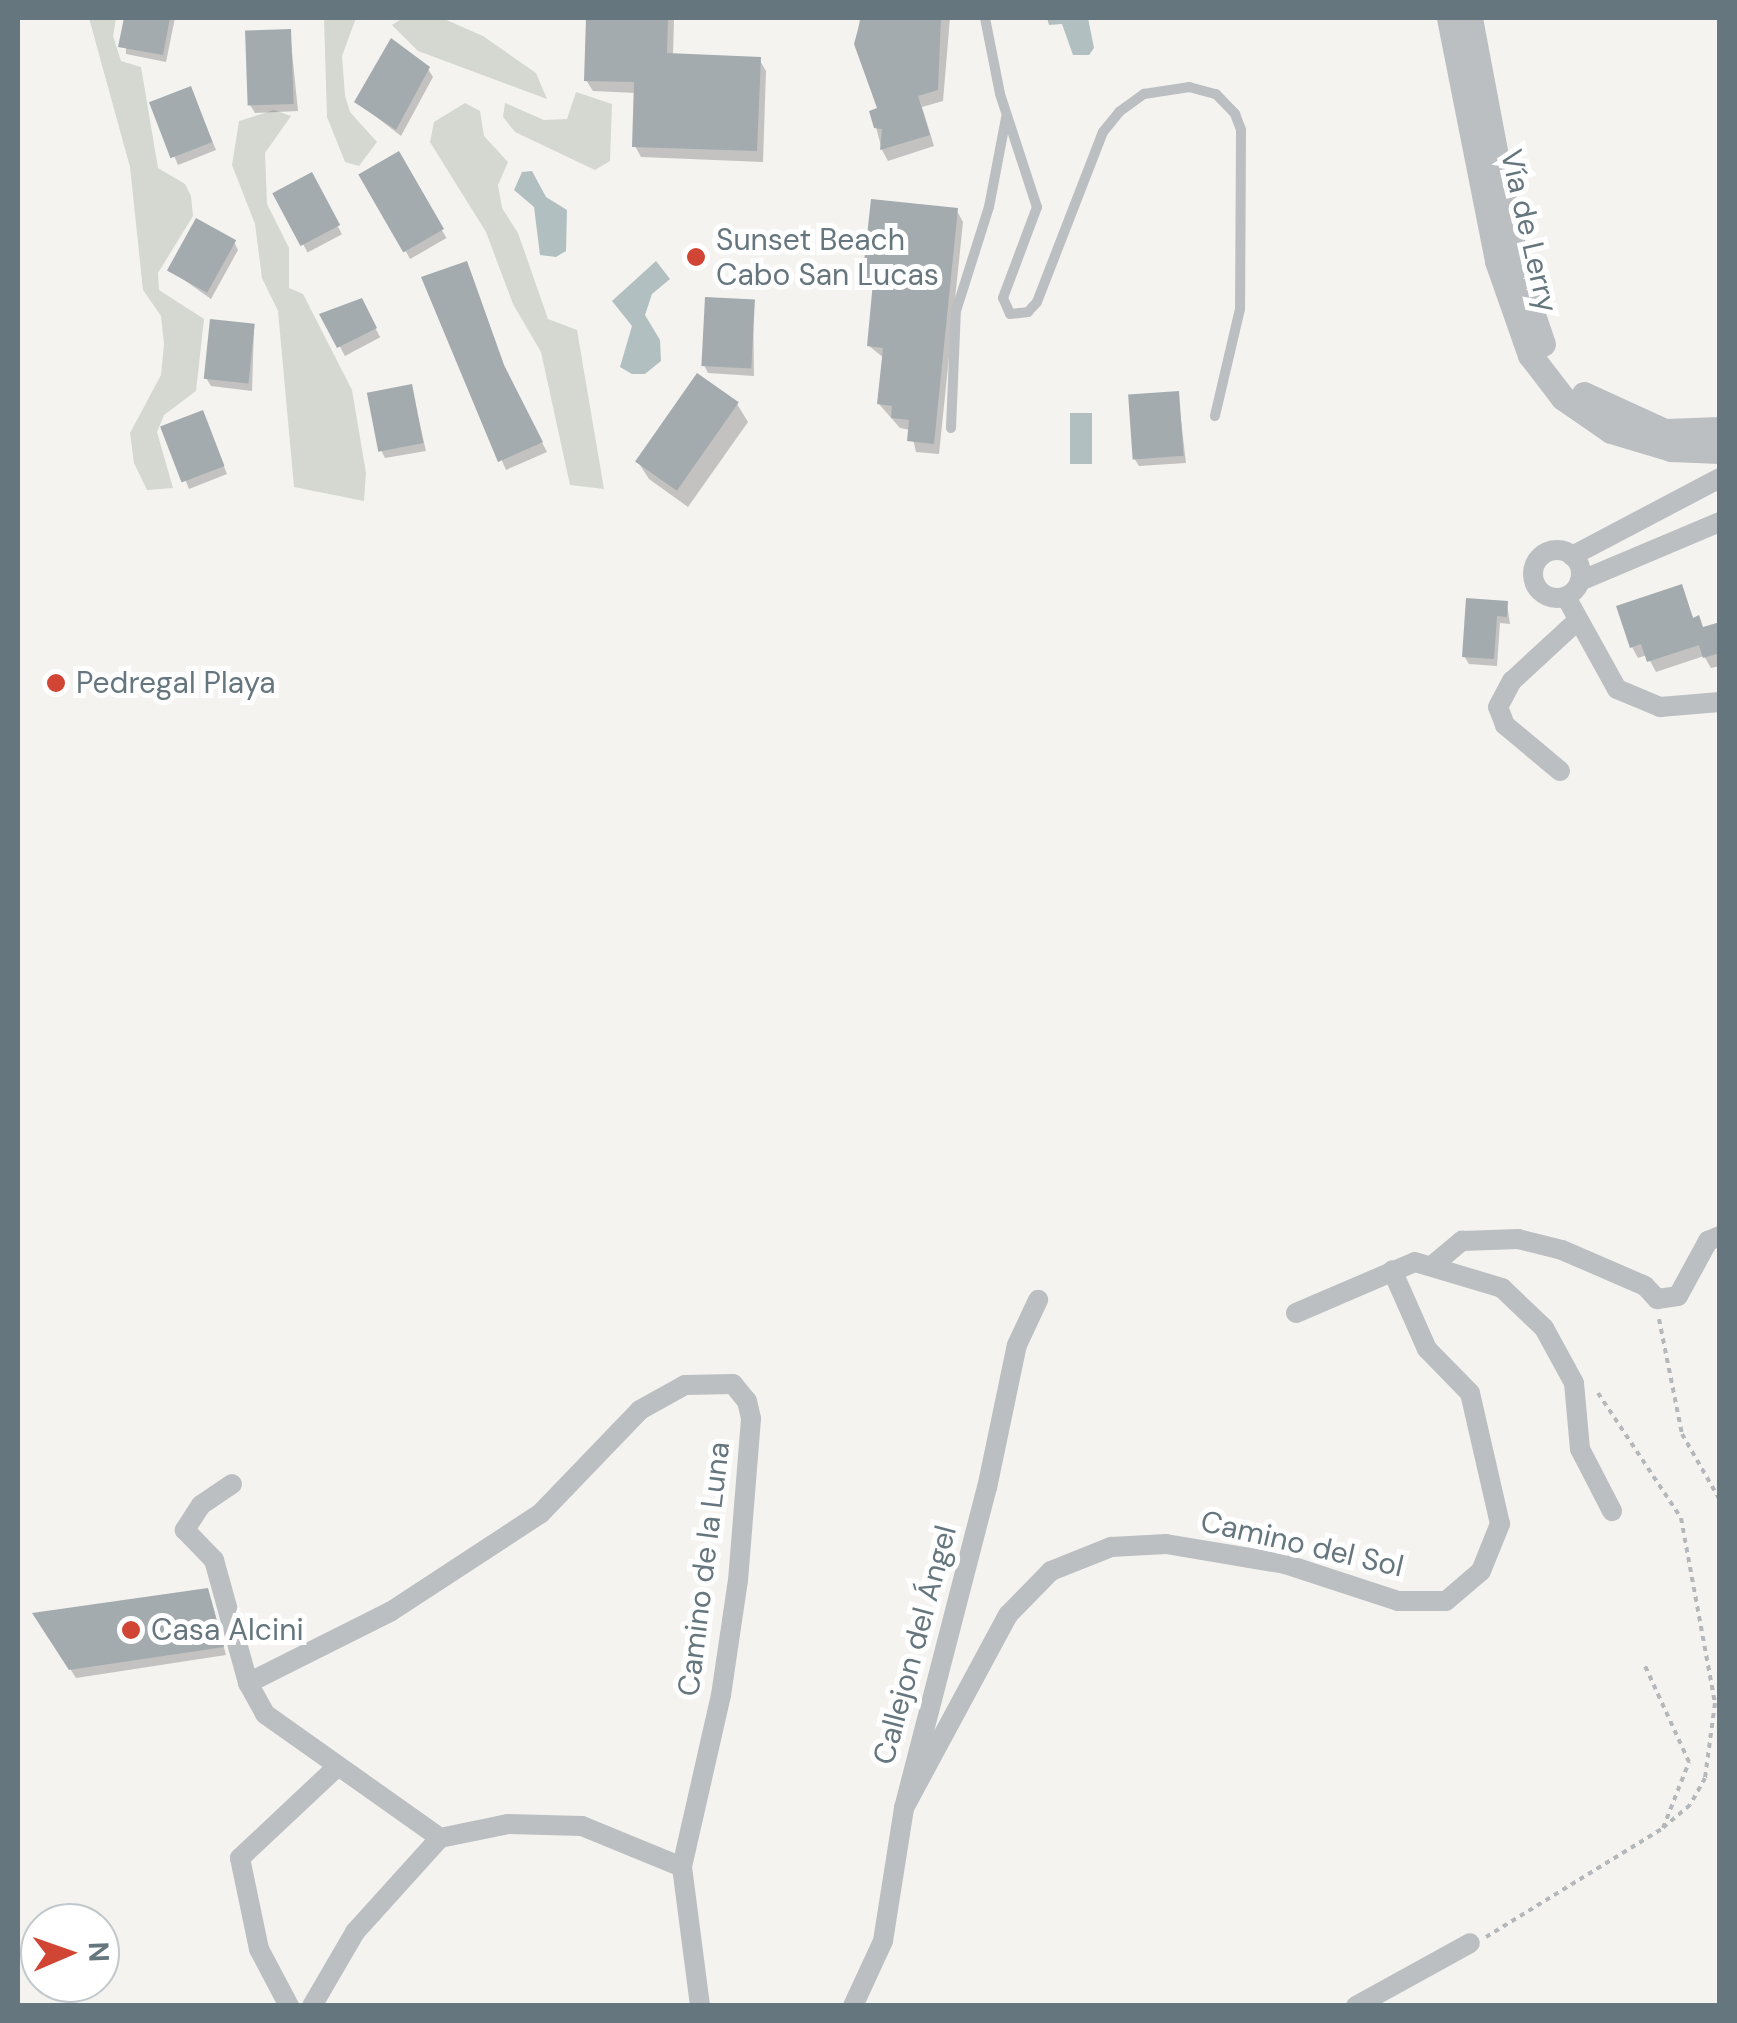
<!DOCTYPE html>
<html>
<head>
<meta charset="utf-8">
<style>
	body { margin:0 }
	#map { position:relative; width:1737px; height:2023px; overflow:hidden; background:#f4f3f0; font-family:"DM Sans",sans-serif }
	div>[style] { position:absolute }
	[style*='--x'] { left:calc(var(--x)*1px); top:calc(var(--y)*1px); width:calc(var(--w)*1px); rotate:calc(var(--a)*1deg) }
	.green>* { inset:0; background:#d4d8d0 }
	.water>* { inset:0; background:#b1bfc1; transform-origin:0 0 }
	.shadow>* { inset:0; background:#0003; transform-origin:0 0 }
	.building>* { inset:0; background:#a3abaf; transform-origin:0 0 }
	.path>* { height:4px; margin-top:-2px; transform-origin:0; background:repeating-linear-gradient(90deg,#b5b8ba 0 5px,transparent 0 10px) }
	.service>* { height:10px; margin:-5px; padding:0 5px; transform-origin:5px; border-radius:5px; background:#bbbfc2 }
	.minor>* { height:20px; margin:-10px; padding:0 10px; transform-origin:10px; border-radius:10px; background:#bbbfc2 }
	.minor>.ring { margin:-10px; padding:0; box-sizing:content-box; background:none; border:20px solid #bbbfc2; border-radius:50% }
	.tertiary>* { height:25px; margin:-12.5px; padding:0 12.5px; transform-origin:12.5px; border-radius:12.5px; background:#bbbfc2 }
	.dots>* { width:28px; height:28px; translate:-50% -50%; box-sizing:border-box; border:5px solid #fff; border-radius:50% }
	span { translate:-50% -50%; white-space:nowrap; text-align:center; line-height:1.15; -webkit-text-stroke:10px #fff; paint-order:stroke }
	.street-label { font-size:30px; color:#66767e }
	.poi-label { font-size:30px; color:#66767e }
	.left { translate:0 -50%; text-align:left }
	.frame { position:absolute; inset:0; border:20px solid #66767e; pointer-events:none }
	.north { position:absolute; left:20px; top:1903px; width:100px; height:100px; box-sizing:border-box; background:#fff; border:2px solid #c2c8cb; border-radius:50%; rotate:88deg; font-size:28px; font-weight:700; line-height:40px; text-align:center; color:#66767e }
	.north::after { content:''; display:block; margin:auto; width:35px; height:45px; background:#d04534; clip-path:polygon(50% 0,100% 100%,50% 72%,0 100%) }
</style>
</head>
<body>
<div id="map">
	<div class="green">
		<i style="clip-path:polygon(89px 18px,116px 18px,113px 36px,121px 61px,141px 67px,158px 168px,185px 184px,191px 196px,193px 216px,158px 273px,159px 290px,204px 319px,196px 391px,164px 415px,157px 432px,173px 488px,147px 490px,134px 463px,130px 433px,161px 375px,164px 344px,161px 316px,143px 290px,130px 167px)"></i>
		<i style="clip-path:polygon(324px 18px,356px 18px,342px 56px,345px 96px,350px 112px,377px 142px,359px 166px,345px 162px,327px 117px)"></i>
		<i style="clip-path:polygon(403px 18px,444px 19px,483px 36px,536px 73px,547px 99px,418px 51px,392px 25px)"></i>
		<i style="clip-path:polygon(576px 92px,612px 104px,610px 161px,595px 170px,515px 132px,503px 117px,505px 103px,544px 120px,567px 119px)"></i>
		<i style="clip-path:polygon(465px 103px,480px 111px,484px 136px,508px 162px,498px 185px,502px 208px,518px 233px,548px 319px,577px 330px,604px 489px,570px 485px,541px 352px,513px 304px,486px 232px,430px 142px,434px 122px)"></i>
		<i style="clip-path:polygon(274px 110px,291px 116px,265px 153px,267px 204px,289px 248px,289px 288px,303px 294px,352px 390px,366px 473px,364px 501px,294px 487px,278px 311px,262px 278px,255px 224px,232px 165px,239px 121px)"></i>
	</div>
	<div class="water">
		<i style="clip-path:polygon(1047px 18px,1088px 18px,1094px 48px,1089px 55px,1073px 55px,1062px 24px,1049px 25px)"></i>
		<i style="clip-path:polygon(532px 171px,546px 197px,567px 210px,566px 251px,556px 257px,540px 255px,534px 207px,514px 190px,522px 172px)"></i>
		<i style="clip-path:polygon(656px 261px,670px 279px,652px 294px,645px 315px,660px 340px,661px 361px,645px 374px,632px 374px,620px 367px,632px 326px,612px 301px)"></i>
		<i style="left:1070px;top:413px;width:22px;height:51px"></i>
	</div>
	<div class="shadow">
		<i style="clip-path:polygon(126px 18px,175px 18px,166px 62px,126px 54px)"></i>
		<i style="clip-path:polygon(589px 18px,674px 18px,673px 56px,759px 59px,766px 71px,763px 162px,641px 157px,635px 146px,636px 93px,593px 91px,586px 80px)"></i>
		<i style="clip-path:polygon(860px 18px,950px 18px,943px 101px,922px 107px,934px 146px,888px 161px,882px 150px,876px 127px,881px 110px,856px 44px)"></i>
		<i style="clip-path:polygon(290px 32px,298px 111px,255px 113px,250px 105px)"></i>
		<i style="clip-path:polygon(428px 69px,433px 77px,401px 136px,357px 102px)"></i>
		<i style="clip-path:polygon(194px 97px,216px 150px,178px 165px,152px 104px)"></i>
		<i style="left:398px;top:154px;width:97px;height:42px;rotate:60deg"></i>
		<i style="left:311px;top:176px;width:66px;height:39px;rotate:62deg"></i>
		<i style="clip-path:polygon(957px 211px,963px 222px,939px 454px,916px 452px,911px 430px,900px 428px,879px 404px,884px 358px,869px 346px,875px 292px,865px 280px)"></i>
		<i style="clip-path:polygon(234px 242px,238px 250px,211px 299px,170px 270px)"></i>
		<i style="clip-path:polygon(471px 273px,508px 377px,547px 452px,506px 470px,424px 279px)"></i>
		<i style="left:361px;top:301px;width:41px;height:40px;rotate:62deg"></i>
		<i style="clip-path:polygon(753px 302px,754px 376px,708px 373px,704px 365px)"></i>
		<i style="clip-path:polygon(254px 327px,252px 391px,211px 386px,206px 378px)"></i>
		<i style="clip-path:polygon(411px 386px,426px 451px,385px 458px,381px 450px)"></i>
		<i style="clip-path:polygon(1178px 394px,1186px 463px,1139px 466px,1134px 458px)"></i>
		<i style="clip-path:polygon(737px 404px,748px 422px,688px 507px,649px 479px,638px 462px)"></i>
		<i style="clip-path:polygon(206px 421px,227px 474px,189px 489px,164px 428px)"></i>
		<i style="clip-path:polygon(1681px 588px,1694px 620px,1705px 630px,1720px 625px,1720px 666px,1711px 668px,1704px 656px,1656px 672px,1647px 655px,1638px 658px,1632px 647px)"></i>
		<i style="clip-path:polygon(1507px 604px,1510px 624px,1500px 623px,1497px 666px,1469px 664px,1464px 656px)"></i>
		<i style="clip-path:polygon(211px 1599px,226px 1655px,76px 1678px,36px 1615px)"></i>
	</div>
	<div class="building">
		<i style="clip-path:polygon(124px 18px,170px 18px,163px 55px,118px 47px)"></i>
		<i style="clip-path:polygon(586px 18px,668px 18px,667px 53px,761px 57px,757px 151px,632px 147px,634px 82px,584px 81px)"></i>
		<i style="clip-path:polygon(861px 18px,941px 18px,938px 90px,918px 96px,930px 135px,880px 150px,882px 129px,874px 128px,869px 111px,877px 108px,854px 44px)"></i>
		<i style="left:291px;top:29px;width:75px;height:46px;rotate:88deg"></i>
		<i style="clip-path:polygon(391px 38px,430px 67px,396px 130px,354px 102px)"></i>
		<i style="left:191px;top:86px;width:60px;height:45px;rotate:69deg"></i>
		<i style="left:399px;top:151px;width:90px;height:47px;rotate:60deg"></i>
		<i style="left:312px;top:172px;width:60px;height:45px;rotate:62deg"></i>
		<i style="clip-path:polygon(871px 199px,958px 208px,934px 444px,907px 441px,909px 420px,891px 418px,892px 406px,877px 404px,883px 348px,867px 346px,873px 282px,862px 281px)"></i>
		<i style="left:196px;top:218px;width:46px;height:60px;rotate:29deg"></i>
		<i style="clip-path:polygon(467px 261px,504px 365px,543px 442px,498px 462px,421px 277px)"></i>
		<i style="left:705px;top:297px;width:50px;height:69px;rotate:3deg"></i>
		<i style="clip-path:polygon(362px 298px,377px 328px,337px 348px,319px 314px)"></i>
		<i style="left:210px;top:319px;width:45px;height:60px;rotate:6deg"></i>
		<i style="left:697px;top:373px;width:51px;height:108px;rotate:35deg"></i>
		<i style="left:412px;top:384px;width:60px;height:46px;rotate:79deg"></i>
		<i style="left:1179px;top:391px;width:65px;height:51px;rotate:86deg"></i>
		<i style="left:203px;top:410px;width:60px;height:46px;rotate:69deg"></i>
		<i style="clip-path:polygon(1682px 584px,1693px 618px,1699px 615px,1703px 627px,1720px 622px,1720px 653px,1703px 658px,1699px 645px,1647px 662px,1641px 644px,1630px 648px,1616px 606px)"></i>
		<i style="clip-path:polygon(1466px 598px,1508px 601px,1507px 617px,1497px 616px,1494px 659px,1462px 657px)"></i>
		<i style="clip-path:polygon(208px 1588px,224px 1647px,69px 1670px,32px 1613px)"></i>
	</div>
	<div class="path">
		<i style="--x:1659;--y:1319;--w:117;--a:78.7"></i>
		<i style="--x:1682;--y:1434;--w:76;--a:60.1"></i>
		<i style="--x:1598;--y:1393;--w:150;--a:56.4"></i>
		<i style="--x:1681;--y:1518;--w:188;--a:79.6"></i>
		<i style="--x:1715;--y:1703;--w:76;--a:97.6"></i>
		<i style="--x:1705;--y:1778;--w:31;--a:119"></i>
		<i style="--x:1690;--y:1805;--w:35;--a:140"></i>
		<i style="--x:1486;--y:1937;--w:208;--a:-31.6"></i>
		<i style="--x:1663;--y:1828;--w:71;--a:-68.5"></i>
		<i style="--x:1689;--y:1762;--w:106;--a:-114.6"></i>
	</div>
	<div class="service">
		<i style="--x:985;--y:18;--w:77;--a:78.8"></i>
		<i style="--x:1000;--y:94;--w:119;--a:71.9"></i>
		<i style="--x:1037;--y:207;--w:97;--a:110.5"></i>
		<i style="--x:1003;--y:298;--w:17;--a:66"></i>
		<i style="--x:1010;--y:314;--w:18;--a:-6"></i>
		<i style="--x:1028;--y:312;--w:13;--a:-48"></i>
		<i style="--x:1037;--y:302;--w:182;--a:-68.8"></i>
		<i style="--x:1103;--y:132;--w:26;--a:-51"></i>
		<i style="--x:1119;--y:112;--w:31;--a:-36"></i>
		<i style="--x:1144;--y:94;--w:46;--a:-8.8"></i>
		<i style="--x:1189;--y:87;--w:28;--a:15"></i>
		<i style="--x:1216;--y:94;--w:28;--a:46"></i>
		<i style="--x:1235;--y:114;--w:17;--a:69"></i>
		<i style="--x:1241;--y:130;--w:179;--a:90.3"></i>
		<i style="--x:1240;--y:309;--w:110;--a:103.2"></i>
		<i style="--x:951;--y:428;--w:117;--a:-87.6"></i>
		<i style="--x:956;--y:311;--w:109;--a:-72.4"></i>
		<i style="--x:989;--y:207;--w:91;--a:-79.2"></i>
	</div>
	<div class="minor">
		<i class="ring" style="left:1533px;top:550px;width:28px;height:28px"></i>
		<i style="--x:1572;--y:556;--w:167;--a:-27.8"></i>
		<i style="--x:1580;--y:581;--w:152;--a:-22.9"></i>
		<i style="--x:1566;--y:597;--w:105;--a:61"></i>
		<i style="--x:1617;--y:689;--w:47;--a:22.7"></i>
		<i style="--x:1660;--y:707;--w:60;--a:-4.8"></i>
		<i style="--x:1560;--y:771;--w:72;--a:-140.1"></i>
		<i style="--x:1505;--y:725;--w:19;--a:-111"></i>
		<i style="--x:1498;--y:707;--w:30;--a:-62"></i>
		<i style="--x:1512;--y:681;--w:87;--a:-42.7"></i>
		<i style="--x:1433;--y:1265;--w:38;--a:-40"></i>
		<i style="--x:1462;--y:1241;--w:56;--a:-2"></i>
		<i style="--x:1518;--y:1239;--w:45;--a:14"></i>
		<i style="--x:1562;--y:1250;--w:90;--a:23.4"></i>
		<i style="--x:1645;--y:1286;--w:18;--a:47"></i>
		<i style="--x:1657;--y:1299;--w:21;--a:-8"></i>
		<i style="--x:1678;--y:1296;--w:63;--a:-61.4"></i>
		<i style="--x:1708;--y:1241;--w:13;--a:-23"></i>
		<i style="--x:1296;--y:1313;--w:129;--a:-23.2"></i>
		<i style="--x:1415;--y:1262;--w:91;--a:16.6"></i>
		<i style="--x:1502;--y:1288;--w:58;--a:43.6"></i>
		<i style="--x:1544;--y:1328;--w:63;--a:61.4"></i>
		<i style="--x:1574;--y:1383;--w:66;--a:84.8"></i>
		<i style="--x:1580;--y:1449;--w:70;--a:62.7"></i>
		<i style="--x:232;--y:1484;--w:37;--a:146"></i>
		<i style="--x:201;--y:1505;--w:30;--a:123"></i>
		<i style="--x:185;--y:1530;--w:42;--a:46"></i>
		<i style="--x:214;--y:1560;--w:128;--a:74.5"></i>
		<i style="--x:248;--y:1683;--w:35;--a:61"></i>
		<i style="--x:265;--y:1714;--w:214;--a:35.3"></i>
		<i style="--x:440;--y:1838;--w:69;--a:-11.6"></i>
		<i style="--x:508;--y:1824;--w:74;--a:1.5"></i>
		<i style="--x:582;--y:1826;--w:108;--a:22.3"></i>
		<i style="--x:248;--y:1683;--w:159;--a:-26.6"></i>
		<i style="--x:390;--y:1612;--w:179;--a:-33.2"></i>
		<i style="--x:540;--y:1514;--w:144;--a:-46.1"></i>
		<i style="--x:640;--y:1410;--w:51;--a:-29.1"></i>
		<i style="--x:685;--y:1385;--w:48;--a:-1.2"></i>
		<i style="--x:733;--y:1384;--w:22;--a:51"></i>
		<i style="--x:747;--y:1401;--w:18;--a:77"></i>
		<i style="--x:751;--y:1419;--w:162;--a:94.6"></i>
		<i style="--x:738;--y:1580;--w:116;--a:98.4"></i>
		<i style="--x:721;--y:1695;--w:176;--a:102.8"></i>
		<i style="--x:682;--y:1867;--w:140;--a:82.6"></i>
		<i style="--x:904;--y:1808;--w:219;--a:-61.7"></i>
		<i style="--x:1008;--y:1615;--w:62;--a:-45.7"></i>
		<i style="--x:1051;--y:1571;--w:65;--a:-21.8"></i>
		<i style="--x:1111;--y:1547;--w:55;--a:-3.1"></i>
		<i style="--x:1166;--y:1544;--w:121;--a:9.5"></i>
		<i style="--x:1285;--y:1564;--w:119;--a:18.1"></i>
		<i style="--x:1398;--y:1601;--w:48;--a:0"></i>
		<i style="--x:1446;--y:1601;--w:46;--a:-40.6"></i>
		<i style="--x:1481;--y:1571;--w:51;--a:-68"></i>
		<i style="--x:1500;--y:1524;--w:134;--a:-102.9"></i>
		<i style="--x:1470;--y:1393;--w:62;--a:-134.3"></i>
		<i style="--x:1427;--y:1349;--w:86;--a:-113.9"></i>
		<i style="--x:289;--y:2006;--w:64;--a:-117.8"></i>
		<i style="--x:259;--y:1949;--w:93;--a:-101.8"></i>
		<i style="--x:240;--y:1858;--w:134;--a:-43.2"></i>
		<i style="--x:312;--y:2006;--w:86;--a:-59.8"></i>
		<i style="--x:355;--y:1932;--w:127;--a:-47.9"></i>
		<i style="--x:853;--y:2006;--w:72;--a:-65.2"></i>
		<i style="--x:883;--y:1941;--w:135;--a:-81"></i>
		<i style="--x:904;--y:1808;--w:331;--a:-75.5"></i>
		<i style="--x:987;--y:1488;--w:146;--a:-78.2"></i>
		<i style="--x:1017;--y:1345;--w:50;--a:-65"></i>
		<i style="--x:1356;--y:2006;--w:130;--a:-28.9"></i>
	</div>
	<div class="tertiary">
		<i style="--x:1449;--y:18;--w:248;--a:78.8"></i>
		<i style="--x:1497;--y:261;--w:100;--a:70.7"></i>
		<i style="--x:1530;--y:355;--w:54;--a:52.5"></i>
		<i style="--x:1563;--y:398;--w:58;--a:34.5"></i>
		<i style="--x:1611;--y:431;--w:63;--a:16.7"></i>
		<i style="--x:1671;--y:449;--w:49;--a:2.3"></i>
		<i style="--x:1470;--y:18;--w:258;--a:79.3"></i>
		<i style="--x:1518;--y:271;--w:77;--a:71.1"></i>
		<i style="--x:1584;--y:394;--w:89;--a:24.6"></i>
		<i style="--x:1665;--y:431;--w:55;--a:-2.1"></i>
	</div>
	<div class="dots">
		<i style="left:696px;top:257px;background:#d04534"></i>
		<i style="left:56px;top:683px;background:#d04534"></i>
		<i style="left:131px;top:1630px;background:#d04534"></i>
	</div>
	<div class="street-label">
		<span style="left:1529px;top:231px;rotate:77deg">Vía de Lerry</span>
		<span style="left:1302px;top:1544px;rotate:13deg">Camino del Sol</span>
		<span style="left:704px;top:1569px;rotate:-83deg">Camino de la Luna</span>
		<span style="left:915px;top:1645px;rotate:-75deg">Callejon del Ángel</span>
	</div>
	<div class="poi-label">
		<span class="left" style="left:716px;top:257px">Sunset Beach<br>Cabo San Lucas</span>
		<span class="left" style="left:76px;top:683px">Pedregal Playa</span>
		<span class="left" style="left:151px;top:1630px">Casa Alcini</span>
	</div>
	<div class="frame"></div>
	<div class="north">N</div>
</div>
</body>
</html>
